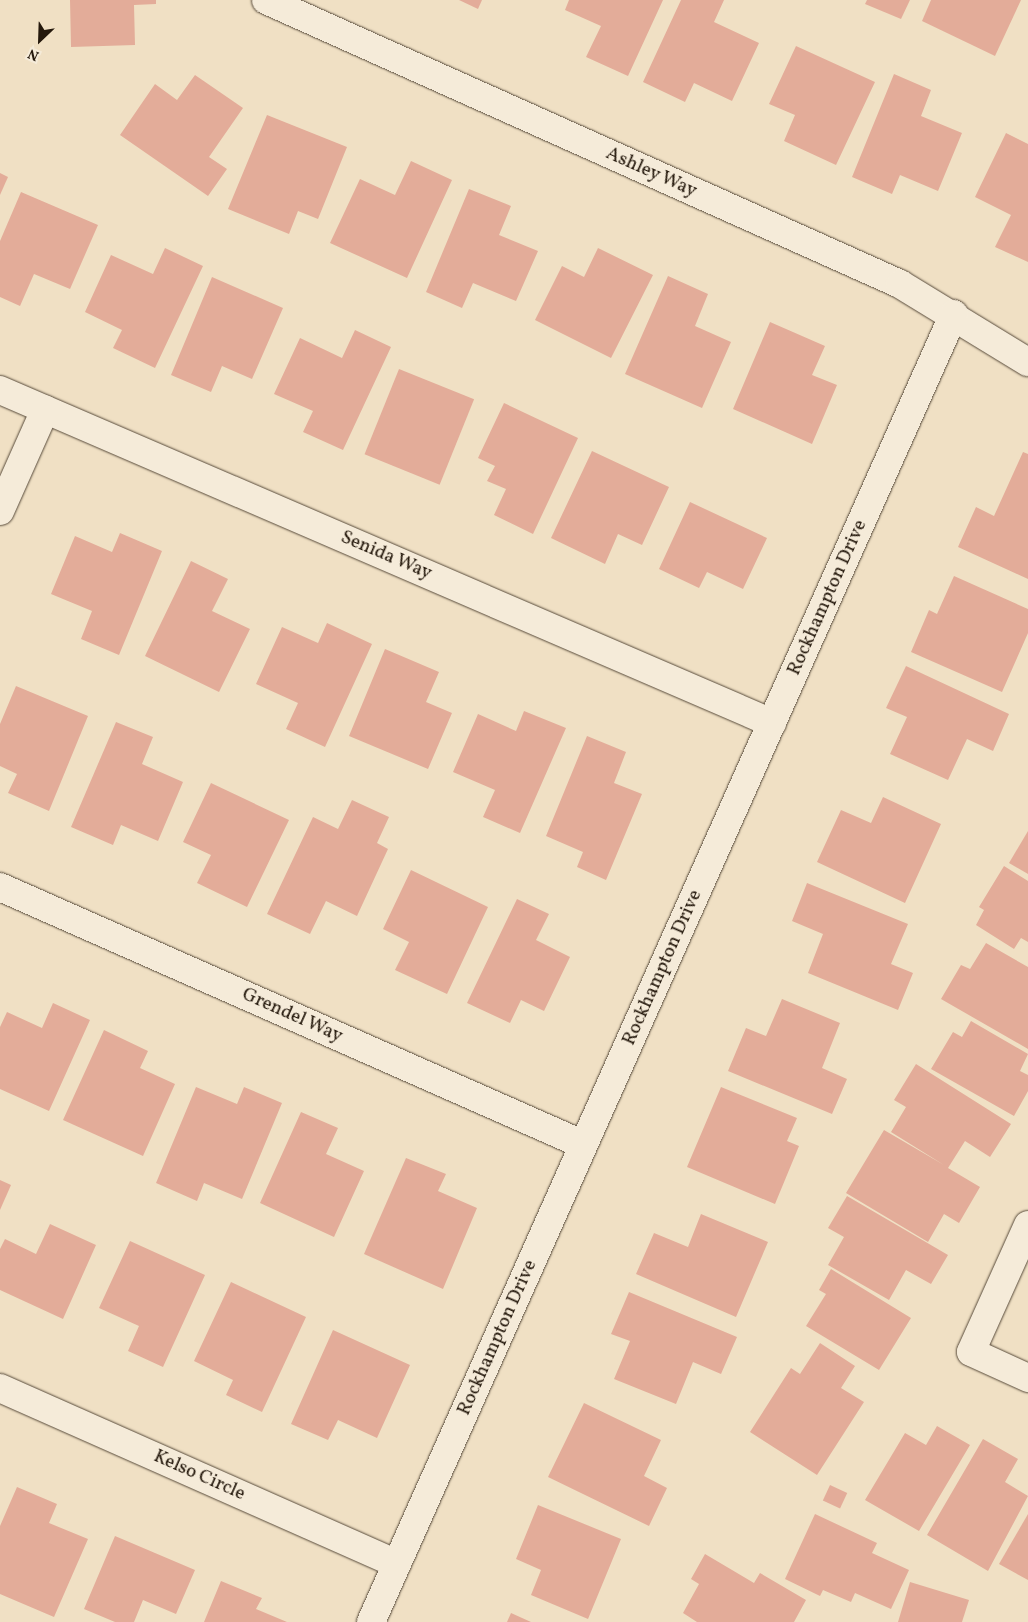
<!DOCTYPE html>
<html>
<head>
<meta charset="utf-8">
<style>
	body { margin:0 }
	#map { position:relative; width:1028px; height:1622px; overflow:hidden; background:#f0e0c4; font-family:Vollkorn,serif }
	div>[style] { position:absolute }
	[style*='--x'] { left:calc(var(--x)*1px); top:calc(var(--y)*1px); width:calc(var(--w)*1px); rotate:calc(var(--a)*1deg) }
	.building>* { inset:0; background:#e3ac99; transform-origin:0 0 }
	.roads { filter:drop-shadow(0 0 1px #574a3a) drop-shadow(0 0 1px #574a3a) }
	.street>* { height:28px; margin:-14px; padding:0 14px; transform-origin:14px; border-radius:14px; background:#f5ebd9 }
	span { translate:-50% -50%; white-space:nowrap; text-align:center; line-height:1.15; -webkit-text-stroke:4.5px #f5ebd9; paint-order:stroke }
	.street-label { font-size:19px; color:#24180c }
	.north { position:absolute; left:15px; top:15px; width:50px; height:50px; -webkit-text-stroke:4px #f5ebd9; paint-order:stroke; rotate:204deg; font-size:14px; font-weight:700; line-height:20px; text-align:center; color:#24180c }
	.north::after { content:''; display:block; margin:auto; width:18px; height:22px; background:#24180c; clip-path:polygon(50% 0,100% 100%,50% 72%,0 100%) }
</style>
</head>
<body>
<div id="map">
	<div class="building">
		<i style="clip-path:polygon(70px 0,156px 0,156px 4px,134px 5px,135px 45px,71px 47px)"></i>
		<i style="clip-path:polygon(459px 0,482px 0,478px 9px)"></i>
		<i style="clip-path:polygon(569px 0,663px 0,628px 76px,586px 57px,601px 26px,565px 10px)"></i>
		<i style="clip-path:polygon(681px 0,724px 0,714px 22px,759px 43px,732px 101px,694px 83px,685px 102px,643px 82px)"></i>
		<i style="clip-path:polygon(867px 0,910px 0,901px 19px,865px 4px)"></i>
		<i style="clip-path:polygon(931px 0,1021px 0,995px 56px,922px 21px)"></i>
		<i style="clip-path:polygon(796px 46px,875px 82px,836px 165px,784px 141px,795px 115px,769px 104px)"></i>
		<i style="clip-path:polygon(894px 74px,931px 90px,921px 116px,962px 133px,938px 191px,900px 175px,892px 194px,852px 177px)"></i>
		<i style="clip-path:polygon(195px 75px,243px 108px,209px 157px,227px 169px,208px 196px,120px 135px,155px 84px,177px 100px)"></i>
		<i style="clip-path:polygon(267px 115px,347px 147px,318px 219px,298px 211px,289px 234px,228px 209px)"></i>
		<i style="clip-path:polygon(1006px 133px,1028px 144px,1028px 262px,995px 247px,1011px 215px,975px 197px)"></i>
		<i style="clip-path:polygon(411px 161px,452px 180px,407px 278px,330px 243px,360px 179px,395px 195px)"></i>
		<i style="clip-path:polygon(0 173px,8px 177px,0 195px)"></i>
		<i style="clip-path:polygon(469px 189px,511px 206px,499px 235px,538px 251px,516px 301px,473px 283px,462px 308px,426px 292px)"></i>
		<i style="clip-path:polygon(21px 192px,98px 225px,70px 289px,34px 274px,20px 306px,0 297px,0 241px)"></i>
		<i style="clip-path:polygon(165px 248px,203px 266px,155px 368px,113px 348px,122px 330px,85px 312px,111px 255px,153px 274px)"></i>
		<i style="clip-path:polygon(598px 248px,653px 275px,611px 358px,535px 320px,562px 266px,584px 277px)"></i>
		<i style="clip-path:polygon(668px 276px,708px 294px,695px 326px,731px 342px,702px 408px,625px 374px)"></i>
		<i style="clip-path:polygon(212px 277px,283px 308px,252px 379px,222px 366px,211px 392px,171px 375px)"></i>
		<i style="clip-path:polygon(770px 322px,825px 346px,812px 375px,837px 385px,812px 444px,733px 409px)"></i>
		<i style="clip-path:polygon(355px 330px,391px 347px,343px 450px,303px 432px,313px 411px,274px 394px,300px 338px,342px 358px)"></i>
		<i style="left:399px;top:369px;width:81px;height:92px;rotate:22deg"></i>
		<i style="clip-path:polygon(504px 403px,578px 438px,533px 534px,494px 515px,506px 489px,487px 481px,495px 466px,478px 458px)"></i>
		<i style="clip-path:polygon(592px 451px,669px 487px,642px 545px,618px 534px,605px 564px,551px 538px)"></i>
		<i style="clip-path:polygon(1023px 452px,1028px 454px,1028px 579px,958px 547px,976px 507px,994px 516px)"></i>
		<i style="clip-path:polygon(690px 502px,767px 538px,743px 589px,707px 572px,699px 588px,659px 569px)"></i>
		<i style="clip-path:polygon(120px 533px,162px 551px,119px 655px,81px 639px,92px 611px,51px 594px,75px 536px,112px 552px)"></i>
		<i style="clip-path:polygon(191px 561px,228px 579px,212px 611px,250px 629px,219px 692px,145px 656px)"></i>
		<i style="clip-path:polygon(954px 576px,1028px 609px,1028px 633px,1002px 692px,911px 652px,929px 610px,937px 614px)"></i>
		<i style="clip-path:polygon(327px 623px,372px 644px,325px 747px,286px 729px,298px 703px,256px 684px,282px 627px,318px 643px)"></i>
		<i style="clip-path:polygon(385px 649px,439px 672px,426px 702px,452px 713px,428px 769px,349px 736px)"></i>
		<i style="clip-path:polygon(906px 666px,1009px 714px,993px 751px,967px 739px,948px 780px,890px 754px,907px 717px,886px 708px)"></i>
		<i style="clip-path:polygon(16px 686px,88px 716px,49px 811px,8px 793px,17px 774px,0 766px,0 724px)"></i>
		<i style="clip-path:polygon(524px 711px,566px 728px,520px 833px,483px 817px,495px 790px,453px 772px,478px 714px,516px 731px)"></i>
		<i style="clip-path:polygon(116px 722px,153px 737px,142px 764px,183px 782px,158px 841px,121px 825px,113px 845px,71px 827px)"></i>
		<i style="clip-path:polygon(587px 736px,626px 752px,614px 783px,642px 794px,606px 880px,577px 867px,583px 852px,546px 836px)"></i>
		<i style="clip-path:polygon(211px 783px,289px 820px,247px 907px,197px 883px,211px 855px,183px 842px)"></i>
		<i style="clip-path:polygon(883px 797px,941px 824px,905px 903px,817px 862px,841px 810px,871px 823px)"></i>
		<i style="clip-path:polygon(352px 800px,389px 817px,377px 843px,388px 849px,357px 916px,326px 901px,310px 934px,267px 914px,313px 817px,338px 829px)"></i>
		<i style="clip-path:polygon(1028px 831px,1028px 874px,1009px 863px)"></i>
		<i style="clip-path:polygon(1004px 866px,1028px 881px,1028px 942px,1021px 938px,1014px 949px,976px 925px,984px 910px,979px 907px)"></i>
		<i style="clip-path:polygon(411px 870px,488px 907px,447px 994px,395px 970px,409px 942px,383px 929px)"></i>
		<i style="clip-path:polygon(807px 883px,908px 924px,891px 964px,913px 973px,898px 1010px,808px 973px,823px 934px,792px 921px)"></i>
		<i style="clip-path:polygon(517px 899px,549px 914px,536px 940px,570px 957px,544px 1011px,521px 1000px,510px 1023px,467px 1003px)"></i>
		<i style="clip-path:polygon(986px 943px,1028px 967px,1028px 1049px,941px 999px,961px 965px,970px 969px)"></i>
		<i style="clip-path:polygon(782px 999px,840px 1023px,822px 1068px,847px 1079px,832px 1114px,728px 1071px,746px 1028px,766px 1036px)"></i>
		<i style="clip-path:polygon(53px 1003px,90px 1020px,49px 1111px,0 1089px,0 1027px,7px 1012px,42px 1028px)"></i>
		<i style="clip-path:polygon(971px 1021px,1028px 1054px,1020px 1071px,1028px 1075px,1028px 1091px,1014px 1116px,931px 1069px,953px 1032px,962px 1037px)"></i>
		<i style="clip-path:polygon(104px 1030px,148px 1051px,140px 1068px,175px 1084px,143px 1156px,63px 1120px)"></i>
		<i style="clip-path:polygon(916px 1064px,1011px 1124px,990px 1157px,965px 1141px,948px 1168px,980px 1187px,959px 1223px,944px 1214px,928px 1242px,846px 1193px,884px 1130px,944px 1165px,891px 1132px,906px 1107px,894px 1100px)"></i>
		<i style="clip-path:polygon(196px 1087px,237px 1104px,244px 1087px,282px 1103px,242px 1199px,204px 1183px,197px 1201px,156px 1183px)"></i>
		<i style="clip-path:polygon(721px 1087px,797px 1118px,787px 1141px,799px 1146px,775px 1204px,687px 1167px)"></i>
		<i style="clip-path:polygon(301px 1112px,338px 1128px,326px 1154px,364px 1171px,334px 1237px,260px 1203px)"></i>
		<i style="clip-path:polygon(406px 1158px,446px 1174px,438px 1191px,477px 1208px,443px 1289px,364px 1254px)"></i>
		<i style="clip-path:polygon(0 1180px,11px 1185px,0 1210px)"></i>
		<i style="clip-path:polygon(847px 1196px,948px 1255px,931px 1284px,906px 1270px,889px 1300px,828px 1265px,844px 1237px,828px 1228px)"></i>
		<i style="clip-path:polygon(701px 1214px,768px 1242px,736px 1317px,636px 1274px,654px 1233px,688px 1247px)"></i>
		<i style="clip-path:polygon(50px 1224px,96px 1245px,63px 1319px,0 1290px,0 1249px,5px 1239px,36px 1254px)"></i>
		<i style="clip-path:polygon(130px 1241px,205px 1275px,163px 1367px,128px 1351px,139px 1326px,99px 1308px)"></i>
		<i style="clip-path:polygon(831px 1269px,911px 1318px,879px 1370px,806px 1326px,826px 1294px,819px 1290px)"></i>
		<i style="clip-path:polygon(231px 1282px,306px 1317px,262px 1412px,226px 1395px,233px 1380px,194px 1361px)"></i>
		<i style="clip-path:polygon(629px 1292px,737px 1337px,721px 1374px,693px 1362px,676px 1404px,614px 1379px,630px 1341px,611px 1334px)"></i>
		<i style="clip-path:polygon(333px 1330px,410px 1365px,377px 1438px,338px 1420px,328px 1440px,291px 1424px)"></i>
		<i style="clip-path:polygon(820px 1343px,855px 1366px,841px 1388px,864px 1402px,817px 1475px,750px 1432px,791px 1368px,800px 1374px)"></i>
		<i style="clip-path:polygon(584px 1403px,661px 1440px,644px 1476px,667px 1488px,649px 1526px,548px 1477px)"></i>
		<i style="clip-path:polygon(937px 1426px,970px 1445px,919px 1531px,865px 1500px,905px 1433px,926px 1445px)"></i>
		<i style="clip-path:polygon(983px 1439px,1018px 1459px,1005px 1482px,1028px 1496px,988px 1571px,927px 1535px)"></i>
		<i style="left:830px;top:1485px;width:19px;height:17px;rotate:25deg"></i>
		<i style="clip-path:polygon(17px 1487px,57px 1504px,49px 1523px,88px 1539px,54px 1617px,0 1594px,0 1526px)"></i>
		<i style="clip-path:polygon(538px 1505px,621px 1539px,588px 1619px,531px 1595px,541px 1570px,516px 1559px)"></i>
		<i style="clip-path:polygon(815px 1514px,877px 1543px,872px 1553px,909px 1570px,891px 1609px,855px 1593px,851px 1602px,823px 1590px,820px 1596px,785px 1579px)"></i>
		<i style="clip-path:polygon(1028px 1514px,1028px 1580px,999px 1564px)"></i>
		<i style="clip-path:polygon(115px 1536px,195px 1570px,176px 1614px,143px 1600px,134px 1622px,115px 1622px,84px 1609px)"></i>
		<i style="clip-path:polygon(705px 1554px,754px 1583px,760px 1573px,806px 1600px,794px 1622px,697px 1622px,683px 1613px,699px 1584px,691px 1579px)"></i>
		<i style="clip-path:polygon(221px 1581px,262px 1598px,256px 1609px,287px 1622px,204px 1622px)"></i>
		<i style="clip-path:polygon(910px 1582px,969px 1600px,962px 1622px,898px 1622px)"></i>
		<i style="clip-path:polygon(511px 1613px,531px 1622px,507px 1622px)"></i>
	</div>
	<div class="roads">
		<div class="street">
			<i style="--x:266;--y:0;--w:695;--a:24.13"></i>
			<i style="--x:900;--y:284;--w:150;--a:31.4"></i>
			<i style="--x:0;--y:390;--w:841;--a:23.33"></i>
			<i style="--x:0;--y:511;--w:111;--a:-66"></i>
			<i style="--x:0;--y:887;--w:638;--a:23.83"></i>
			<i style="--x:1028;--y:1225;--w:139;--a:114.2"></i>
			<i style="--x:971;--y:1352;--w:63;--a:24.5"></i>
			<i style="--x:0;--y:1388;--w:434;--a:23.9"></i>
			<i style="--x:371;--y:1622;--w:1432;--a:-65.98"></i>
		</div>
	</div>
	<div class="street-label">
		<span style="left:651px;top:173px;rotate:24deg">Ashley Way</span>
		<span style="left:386px;top:556px;rotate:23deg">Senida Way</span>
		<span style="left:828px;top:598px;rotate:-66deg">Rockhampton Drive</span>
		<span style="left:663px;top:968px;rotate:-66deg">Rockhampton Drive</span>
		<span style="left:292px;top:1016px;rotate:24deg">Grendel Way</span>
		<span style="left:498px;top:1338px;rotate:-66deg">Rockhampton Drive</span>
		<span style="left:199px;top:1476px;rotate:24deg">Kelso Circle</span>
	</div>
	<div class="north">N</div>
</div>
</body>
</html>
